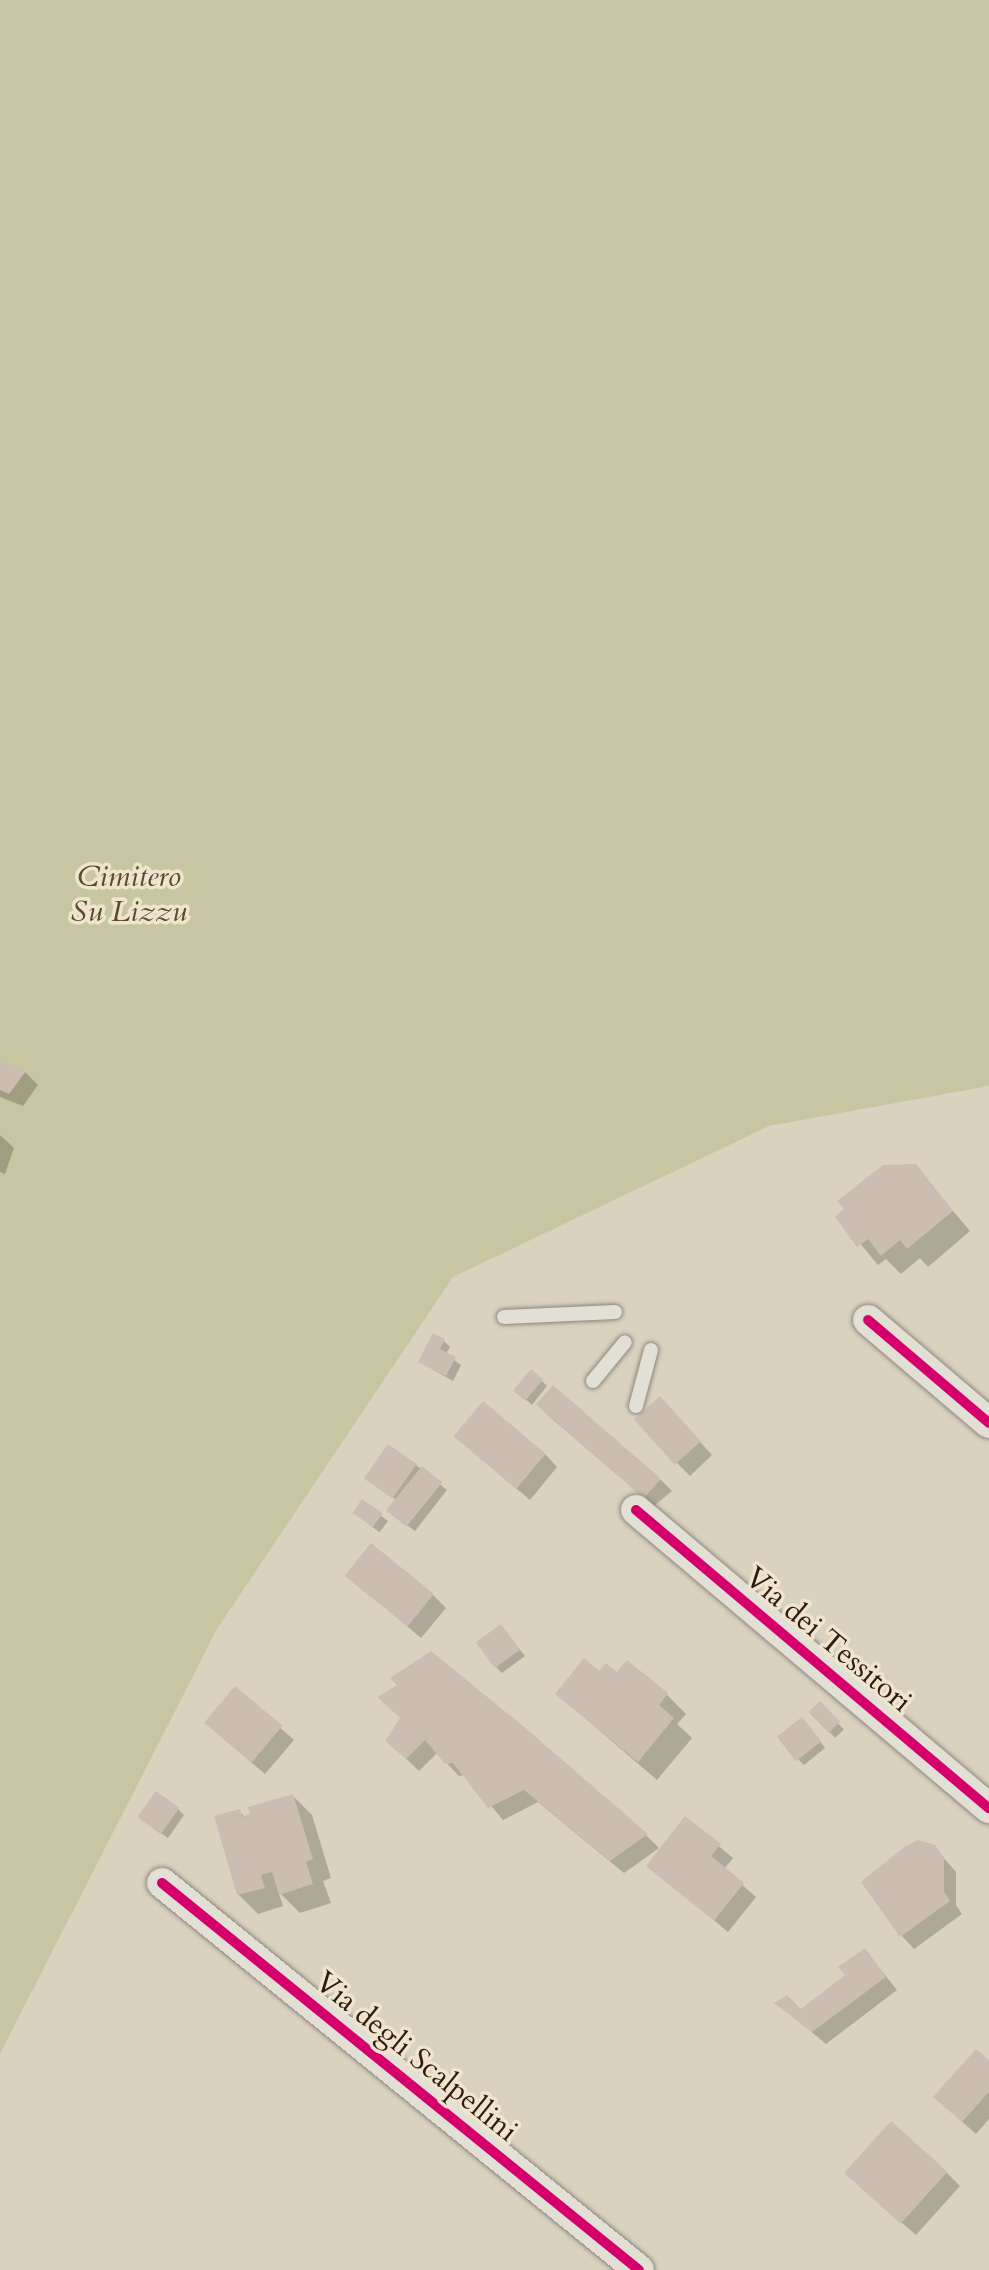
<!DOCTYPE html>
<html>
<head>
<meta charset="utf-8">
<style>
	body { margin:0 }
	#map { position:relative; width:989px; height:2270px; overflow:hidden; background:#dad2bf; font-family:Cardo,serif }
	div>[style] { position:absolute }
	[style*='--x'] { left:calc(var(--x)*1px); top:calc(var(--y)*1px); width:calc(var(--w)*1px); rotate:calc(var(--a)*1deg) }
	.green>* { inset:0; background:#c8c6a2 }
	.shadow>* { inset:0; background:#0003; transform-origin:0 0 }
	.building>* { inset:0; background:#cbbdb2; transform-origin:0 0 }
	.roads { filter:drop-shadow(0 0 2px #8f877b) drop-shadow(0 0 2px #8f877b) }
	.lane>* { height:14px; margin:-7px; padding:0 7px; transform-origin:7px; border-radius:7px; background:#e2dfd5 }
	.street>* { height:30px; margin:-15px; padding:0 15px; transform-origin:15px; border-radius:15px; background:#e2dfd5 }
	.cycleway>* { height:10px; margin:-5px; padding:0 5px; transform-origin:5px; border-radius:5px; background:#d6006c }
	span { translate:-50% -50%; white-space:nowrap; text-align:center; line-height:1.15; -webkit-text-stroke:7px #efe5ce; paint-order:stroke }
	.park-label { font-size:30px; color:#5a4a32; font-style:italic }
	.street-label { font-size:30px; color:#31190d }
</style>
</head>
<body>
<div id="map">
	<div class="green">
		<i style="clip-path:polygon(0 0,989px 0,989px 1086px,769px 1126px,453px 1277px,217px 1629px,0 2054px)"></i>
	</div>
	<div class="shadow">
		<i style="clip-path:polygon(0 1063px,25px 1072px,38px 1085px,23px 1106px,0 1097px)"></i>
		<i style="clip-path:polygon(0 1135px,14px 1148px,5px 1174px,0 1172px)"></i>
		<i style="clip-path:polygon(915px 1166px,970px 1231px,928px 1267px,920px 1258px,901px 1274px,886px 1259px,878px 1265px,838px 1217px)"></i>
		<i style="clip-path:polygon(444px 1341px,450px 1347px,446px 1354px,461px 1365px,453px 1381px,420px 1362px)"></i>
		<i style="clip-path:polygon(541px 1380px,547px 1386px,532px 1405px,522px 1396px)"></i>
		<i style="clip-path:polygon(553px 1388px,660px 1479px,672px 1491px,654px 1506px,551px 1418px,538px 1405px)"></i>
		<i style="clip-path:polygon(672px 1411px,712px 1455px,690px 1476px,677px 1463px)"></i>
		<i style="clip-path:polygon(456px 1437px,545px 1454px,557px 1467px,530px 1500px)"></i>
		<i style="clip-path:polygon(416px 1465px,447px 1490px,415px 1531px,396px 1517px,398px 1501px,367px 1479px)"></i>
		<i style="left:362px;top:1501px;width:33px;height:14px;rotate:38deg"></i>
		<i style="clip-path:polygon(347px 1575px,433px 1595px,446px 1608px,421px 1638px)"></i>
		<i style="clip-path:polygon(507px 1633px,525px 1656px,502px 1673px,496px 1667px)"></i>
		<i style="clip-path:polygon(599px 1674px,618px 1675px,667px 1695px,686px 1714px,677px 1724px,692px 1738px,657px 1780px,557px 1694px)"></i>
		<i style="clip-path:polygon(235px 1688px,294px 1740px,265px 1774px,219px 1735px)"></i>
		<i style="left:820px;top:1704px;width:35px;height:12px;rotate:47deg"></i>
		<i style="clip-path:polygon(808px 1725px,825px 1748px,804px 1765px,798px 1759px)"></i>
		<i style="clip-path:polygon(522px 1727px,647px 1836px,659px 1848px,624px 1873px,538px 1802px,503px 1820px,465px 1775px,459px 1776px,437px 1753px,419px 1771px,387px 1740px)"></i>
		<i style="clip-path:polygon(293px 1796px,312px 1815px,331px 1878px,323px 1881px,331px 1903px,300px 1913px,278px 1891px,283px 1906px,258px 1914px,239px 1895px,239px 1811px,245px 1817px)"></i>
		<i style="clip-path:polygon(178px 1809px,184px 1815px,168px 1838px,146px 1823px)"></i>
		<i style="clip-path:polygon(686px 1819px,733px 1858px,724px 1869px,756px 1897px,728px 1932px,649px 1866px)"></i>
		<i style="clip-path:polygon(934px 1847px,956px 1872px,956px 1905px,962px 1914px,914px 1949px,902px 1936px)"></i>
		<i style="clip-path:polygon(865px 1950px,897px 1990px,826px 2044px,777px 2003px,801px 2011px,848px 1976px)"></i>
		<i style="clip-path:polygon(989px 2062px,989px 2119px,976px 2134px,949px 2110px)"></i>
		<i style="clip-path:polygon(947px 2173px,960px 2186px,916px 2235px,859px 2186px)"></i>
	</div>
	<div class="building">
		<i style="clip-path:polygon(0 1061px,26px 1071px,9px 1094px,0 1090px)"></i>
		<i style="clip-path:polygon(916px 1164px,953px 1211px,907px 1249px,900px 1240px,881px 1256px,868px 1239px,857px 1247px,835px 1217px,844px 1209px,837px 1201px,883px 1165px)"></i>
		<i style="clip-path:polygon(433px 1333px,445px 1339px,440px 1349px,456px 1357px,446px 1376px,418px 1362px)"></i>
		<i style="left:531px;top:1369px;width:16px;height:28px;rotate:40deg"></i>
		<i style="left:553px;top:1385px;width:143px;height:26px;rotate:41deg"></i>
		<i style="left:660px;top:1396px;width:61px;height:35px;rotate:48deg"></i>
		<i style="left:483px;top:1401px;width:82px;height:46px;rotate:40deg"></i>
		<i style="left:388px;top:1444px;width:35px;height:42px;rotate:35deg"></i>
		<i style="left:422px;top:1466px;width:26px;height:57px;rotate:39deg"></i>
		<i style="left:362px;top:1499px;width:25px;height:17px;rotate:34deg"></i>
		<i style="left:371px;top:1543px;width:81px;height:42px;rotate:39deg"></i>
		<i style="left:501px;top:1624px;width:32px;height:31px;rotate:54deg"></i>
		<i style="clip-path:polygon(431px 1651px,523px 1726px,648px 1834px,610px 1861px,524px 1790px,488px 1808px,453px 1763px,445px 1764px,425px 1740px,406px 1759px,385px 1741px,400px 1718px,377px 1697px,397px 1685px,390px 1678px)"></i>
		<i style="clip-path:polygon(584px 1658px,599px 1671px,606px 1663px,617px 1672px,627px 1660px,668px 1693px,659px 1705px,674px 1718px,638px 1762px,555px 1694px)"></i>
		<i style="left:235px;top:1686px;width:62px;height:48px;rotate:40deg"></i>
		<i style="left:820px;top:1701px;width:29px;height:16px;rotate:46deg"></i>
		<i style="left:802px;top:1717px;width:31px;height:32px;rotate:52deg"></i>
		<i style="left:156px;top:1791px;width:29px;height:32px;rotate:36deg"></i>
		<i style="clip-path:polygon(293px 1794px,313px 1859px,306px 1862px,313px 1884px,279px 1895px,272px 1872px,261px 1875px,265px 1888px,237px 1895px,214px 1816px,240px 1809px,242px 1817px,250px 1814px,248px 1807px)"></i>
		<i style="clip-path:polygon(685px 1816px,721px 1844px,711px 1856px,744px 1883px,714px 1921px,646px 1866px)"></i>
		<i style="clip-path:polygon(918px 1840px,935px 1845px,944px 1857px,944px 1891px,950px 1901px,900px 1937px,861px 1882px,904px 1847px)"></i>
		<i style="clip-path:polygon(865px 1948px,886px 1977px,812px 2032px,774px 2003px,787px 1995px,801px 2009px,845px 1975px,838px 1967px)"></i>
		<i style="clip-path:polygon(976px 2049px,989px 2060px,989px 2092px,962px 2122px,933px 2097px)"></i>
		<i style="left:891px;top:2121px;width:76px;height:70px;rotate:42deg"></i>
	</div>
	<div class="roads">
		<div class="lane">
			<i style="--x:504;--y:1317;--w:111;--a:-2.6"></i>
			<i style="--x:593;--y:1381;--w:50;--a:-50.6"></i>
			<i style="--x:636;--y:1406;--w:58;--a:-75"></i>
		</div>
		<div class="street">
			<i style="--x:868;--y:1320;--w:159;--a:40.4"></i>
			<i style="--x:636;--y:1510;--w:462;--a:40.2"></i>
			<i style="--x:162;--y:1883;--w:614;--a:39.05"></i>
		</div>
	</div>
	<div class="cycleway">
		<i style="--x:868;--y:1320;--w:159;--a:40.4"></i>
		<i style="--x:636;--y:1510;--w:462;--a:40.2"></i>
		<i style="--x:162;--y:1883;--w:614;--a:39.05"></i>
	</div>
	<div class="park-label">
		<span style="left:129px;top:894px">Cimitero<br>Su Lizzu</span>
	</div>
	<div class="street-label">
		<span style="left:828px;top:1640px;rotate:40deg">Via dei Tessitori</span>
		<span style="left:416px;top:2057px;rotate:39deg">Via degli Scalpellini</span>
	</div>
</div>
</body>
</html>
